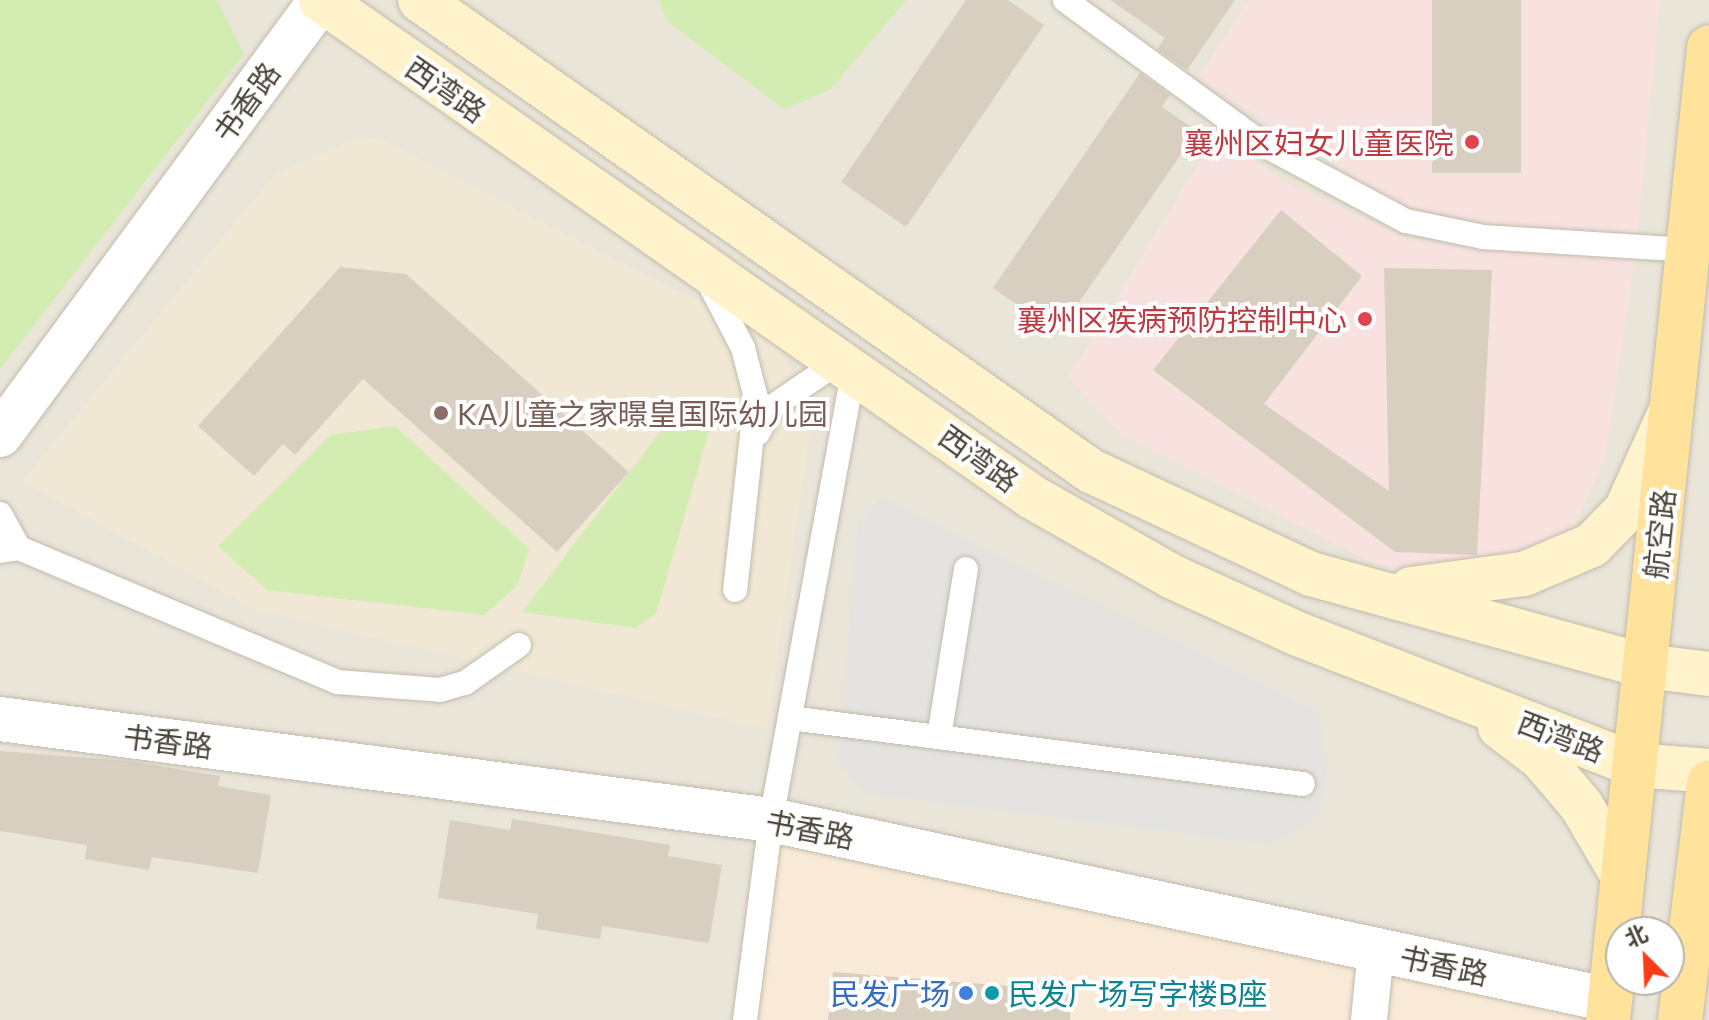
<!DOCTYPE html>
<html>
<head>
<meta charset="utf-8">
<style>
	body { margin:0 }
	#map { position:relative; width:1709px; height:1020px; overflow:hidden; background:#f6f3eb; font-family:Commissioner,"Noto Sans SC",sans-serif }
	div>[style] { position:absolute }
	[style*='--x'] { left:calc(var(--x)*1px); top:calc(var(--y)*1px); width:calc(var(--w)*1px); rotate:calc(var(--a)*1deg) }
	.residential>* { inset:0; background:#eae5d9 }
	.commercial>* { inset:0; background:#f8ead6 }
	.education>* { inset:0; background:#f0e8d4 }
	.medical>* { inset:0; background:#f7e2df }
	.green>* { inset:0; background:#d2ecb2 }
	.parking>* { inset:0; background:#e5e3df }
	.building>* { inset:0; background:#d8cfc0; transform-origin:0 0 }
	.roads { filter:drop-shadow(0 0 2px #c2bbad) drop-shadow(0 0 2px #c2bbad) }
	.service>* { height:24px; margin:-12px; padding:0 12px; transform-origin:12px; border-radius:12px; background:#fff }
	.pedestrian>* { height:36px; margin:-18px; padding:0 18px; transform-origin:18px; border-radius:18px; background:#fff }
	.minor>* { height:44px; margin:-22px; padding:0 22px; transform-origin:22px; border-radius:22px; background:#fff }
	.secondary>* { height:44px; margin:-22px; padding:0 22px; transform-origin:22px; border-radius:22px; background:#fff3cc }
	.primary>* { height:44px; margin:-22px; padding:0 22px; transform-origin:22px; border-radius:22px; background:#ffe29b }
	.dots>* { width:22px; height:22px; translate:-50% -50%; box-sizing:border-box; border:4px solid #fff; border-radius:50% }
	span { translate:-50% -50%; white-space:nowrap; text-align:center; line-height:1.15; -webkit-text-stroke:8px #fff; paint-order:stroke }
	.street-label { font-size:30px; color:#4b4438 }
	.health-label { font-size:30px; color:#be3a42 }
	.right { translate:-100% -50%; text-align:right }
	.education-label { font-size:30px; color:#785e54 }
	.left { translate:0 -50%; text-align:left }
	.shop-label { font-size:30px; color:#366cbe }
	.culture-label { font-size:30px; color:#0d838f }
	.north { position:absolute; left:1605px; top:916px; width:80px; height:80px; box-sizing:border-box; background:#fff; border:2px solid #b7b4af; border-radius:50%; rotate:336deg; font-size:22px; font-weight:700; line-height:32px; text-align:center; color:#4b4438 }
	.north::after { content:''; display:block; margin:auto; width:28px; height:36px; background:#ff3c19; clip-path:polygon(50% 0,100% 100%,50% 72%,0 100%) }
</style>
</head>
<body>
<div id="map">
	<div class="residential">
		<i style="clip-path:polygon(evenodd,0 0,1709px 0,1709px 1020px,0 1020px,0 0,1621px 932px,1669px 932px,1669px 980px,1621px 980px,1621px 932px)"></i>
	</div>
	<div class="commercial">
		<i style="clip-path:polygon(771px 820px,1608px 1020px,745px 1020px)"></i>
	</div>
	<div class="education">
		<i style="clip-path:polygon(378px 138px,777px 342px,800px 388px,809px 438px,767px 729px,256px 610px,22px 481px,273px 176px,349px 141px)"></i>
	</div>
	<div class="medical">
		<i style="clip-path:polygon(1248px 0,1660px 0,1637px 240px,1505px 228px,1399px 204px,1198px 79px)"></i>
		<i style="clip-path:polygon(1216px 134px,1284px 181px,1411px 240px,1635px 260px,1605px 458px,1575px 525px,1547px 547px,1477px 573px,1375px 564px,1123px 435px,1068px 378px)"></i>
	</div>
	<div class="green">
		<i style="clip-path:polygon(0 0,217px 0,244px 54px,0 369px)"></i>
		<i style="clip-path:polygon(659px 0,906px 0,830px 90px,784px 109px,667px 21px)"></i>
		<i style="clip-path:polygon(681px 405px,709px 431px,656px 614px,636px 628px,522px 612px)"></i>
		<i style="clip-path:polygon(395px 426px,529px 549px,518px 584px,485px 615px,267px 590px,218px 546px,331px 435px)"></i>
	</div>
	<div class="parking">
		<i style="clip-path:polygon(882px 497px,1319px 713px,1327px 783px,1313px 822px,1268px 844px,863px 793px,838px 762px,858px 523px)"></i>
	</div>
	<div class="building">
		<i style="clip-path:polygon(966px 0,1008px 0,1044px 25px,906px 227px,841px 182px)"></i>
		<i style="clip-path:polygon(1110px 0,1235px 0,1187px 70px,1157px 49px,1165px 38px)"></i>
		<i style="left:1432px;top:0;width:89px;height:173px"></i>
		<i style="clip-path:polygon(1140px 73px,1170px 95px,1162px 107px,1197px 131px,1058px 333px,993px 288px)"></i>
		<i style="clip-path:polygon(1281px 210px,1362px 276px,1264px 404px,1389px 491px,1384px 268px,1492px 270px,1477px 555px,1395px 552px,1153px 370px)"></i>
		<i style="clip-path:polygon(340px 267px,406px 274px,629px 472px,557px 552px,363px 379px,295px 455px,283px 444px,254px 476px,198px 426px)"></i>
		<i style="clip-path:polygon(0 751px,129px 761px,220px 776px,218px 786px,271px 795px,258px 873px,152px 857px,149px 870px,85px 859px,87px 845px,0 831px)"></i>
		<i style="clip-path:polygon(512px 819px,670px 845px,668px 856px,722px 865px,709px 943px,602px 926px,600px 939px,536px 929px,538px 914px,438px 898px,450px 820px,510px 830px)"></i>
		<i style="clip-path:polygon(833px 972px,1071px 991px,1070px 1020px,828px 1020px)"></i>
	</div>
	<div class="roads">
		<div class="service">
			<i style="--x:1065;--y:0;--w:246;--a:36.1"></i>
			<i style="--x:1264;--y:145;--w:161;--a:28.2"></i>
			<i style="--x:1406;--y:221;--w:79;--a:11.7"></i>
			<i style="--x:1483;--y:237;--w:205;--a:3.6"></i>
			<i style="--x:707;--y:279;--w:78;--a:62.4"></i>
			<i style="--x:743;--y:348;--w:52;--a:75.4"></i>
			<i style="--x:756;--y:398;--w:193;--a:96.2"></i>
			<i style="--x:758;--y:433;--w:30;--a:-62"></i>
			<i style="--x:772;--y:407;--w:83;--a:-34.3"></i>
			<i style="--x:0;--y:514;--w:39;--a:61"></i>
			<i style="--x:0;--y:551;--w:19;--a:-9"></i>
			<i style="--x:19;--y:548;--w:345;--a:22.8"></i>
			<i style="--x:337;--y:682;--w:103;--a:4.4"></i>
			<i style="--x:440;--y:690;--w:26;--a:-16"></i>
			<i style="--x:465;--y:683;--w:66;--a:-35.1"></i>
			<i style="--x:790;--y:718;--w:517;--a:7.33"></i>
			<i style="--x:939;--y:737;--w:170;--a:-80.9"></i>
			<i style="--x:745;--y:1020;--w:202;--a:-82.6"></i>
			<i style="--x:771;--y:820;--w:462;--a:-79.6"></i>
		</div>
		<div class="pedestrian">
			<i style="--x:1369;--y:1020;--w:70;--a:-84.3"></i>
		</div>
		<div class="minor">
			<i style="--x:0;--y:435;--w:541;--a:-53.58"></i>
			<i style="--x:0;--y:719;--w:778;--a:7.46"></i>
			<i style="--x:771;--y:820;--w:858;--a:12.11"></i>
		</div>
		<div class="secondary">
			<i style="--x:321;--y:0;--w:867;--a:34.95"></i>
			<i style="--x:1032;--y:497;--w:162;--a:29.6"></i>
			<i style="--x:1173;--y:577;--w:137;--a:24.5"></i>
			<i style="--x:1298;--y:634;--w:362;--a:21.2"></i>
			<i style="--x:1635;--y:765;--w:74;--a:4.6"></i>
			<i style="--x:420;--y:0;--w:820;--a:35.07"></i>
			<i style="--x:1091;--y:471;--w:243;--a:25.1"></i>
			<i style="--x:1311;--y:574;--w:346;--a:15.4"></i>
			<i style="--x:1645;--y:666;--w:64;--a:7.1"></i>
			<i style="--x:1411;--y:589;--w:114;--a:-7.6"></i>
			<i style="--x:1524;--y:574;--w:74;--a:-23.1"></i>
			<i style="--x:1592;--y:545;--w:49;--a:-45.8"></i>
			<i style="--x:1626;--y:510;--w:102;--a:-65.7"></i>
			<i style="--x:1500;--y:727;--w:51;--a:37.1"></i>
			<i style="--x:1541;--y:758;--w:62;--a:49.6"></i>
			<i style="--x:1581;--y:805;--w:82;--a:59.4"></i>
		</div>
		<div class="primary">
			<i style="--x:1608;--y:1020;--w:978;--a:-84.07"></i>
			<i style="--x:1680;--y:1020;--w:239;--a:-83"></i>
		</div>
	</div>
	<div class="dots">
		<i style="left:1472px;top:142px;background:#e0444e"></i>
		<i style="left:1365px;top:319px;background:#e0444e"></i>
		<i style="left:441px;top:413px;background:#8d6e63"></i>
		<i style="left:966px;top:993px;background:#3f7fe0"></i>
		<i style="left:992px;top:993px;background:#0f9aa8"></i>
	</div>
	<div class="street-label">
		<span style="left:446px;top:89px;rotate:35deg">西湾路</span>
		<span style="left:246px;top:102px;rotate:-54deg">书香路</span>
		<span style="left:979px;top:458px;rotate:36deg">西湾路</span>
		<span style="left:1659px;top:534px;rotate:-84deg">航空路</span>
		<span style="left:1561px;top:736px;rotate:21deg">西湾路</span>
		<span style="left:168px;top:741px;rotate:7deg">书香路</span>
		<span style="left:810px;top:829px;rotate:11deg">书香路</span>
		<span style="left:1444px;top:965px;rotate:12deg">书香路</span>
	</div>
	<div class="health-label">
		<span class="right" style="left:1454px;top:142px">襄州区妇女儿童医院</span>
		<span class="right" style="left:1347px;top:319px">襄州区疾病预防控制中心</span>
	</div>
	<div class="education-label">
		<span class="left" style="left:457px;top:413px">KA儿童之家暻皇国际幼儿园</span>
	</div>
	<div class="shop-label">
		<span class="right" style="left:950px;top:993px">民发广场</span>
	</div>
	<div class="culture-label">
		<span class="left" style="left:1008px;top:993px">民发广场写字楼B座</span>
	</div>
	<div class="north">北</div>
</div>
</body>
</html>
